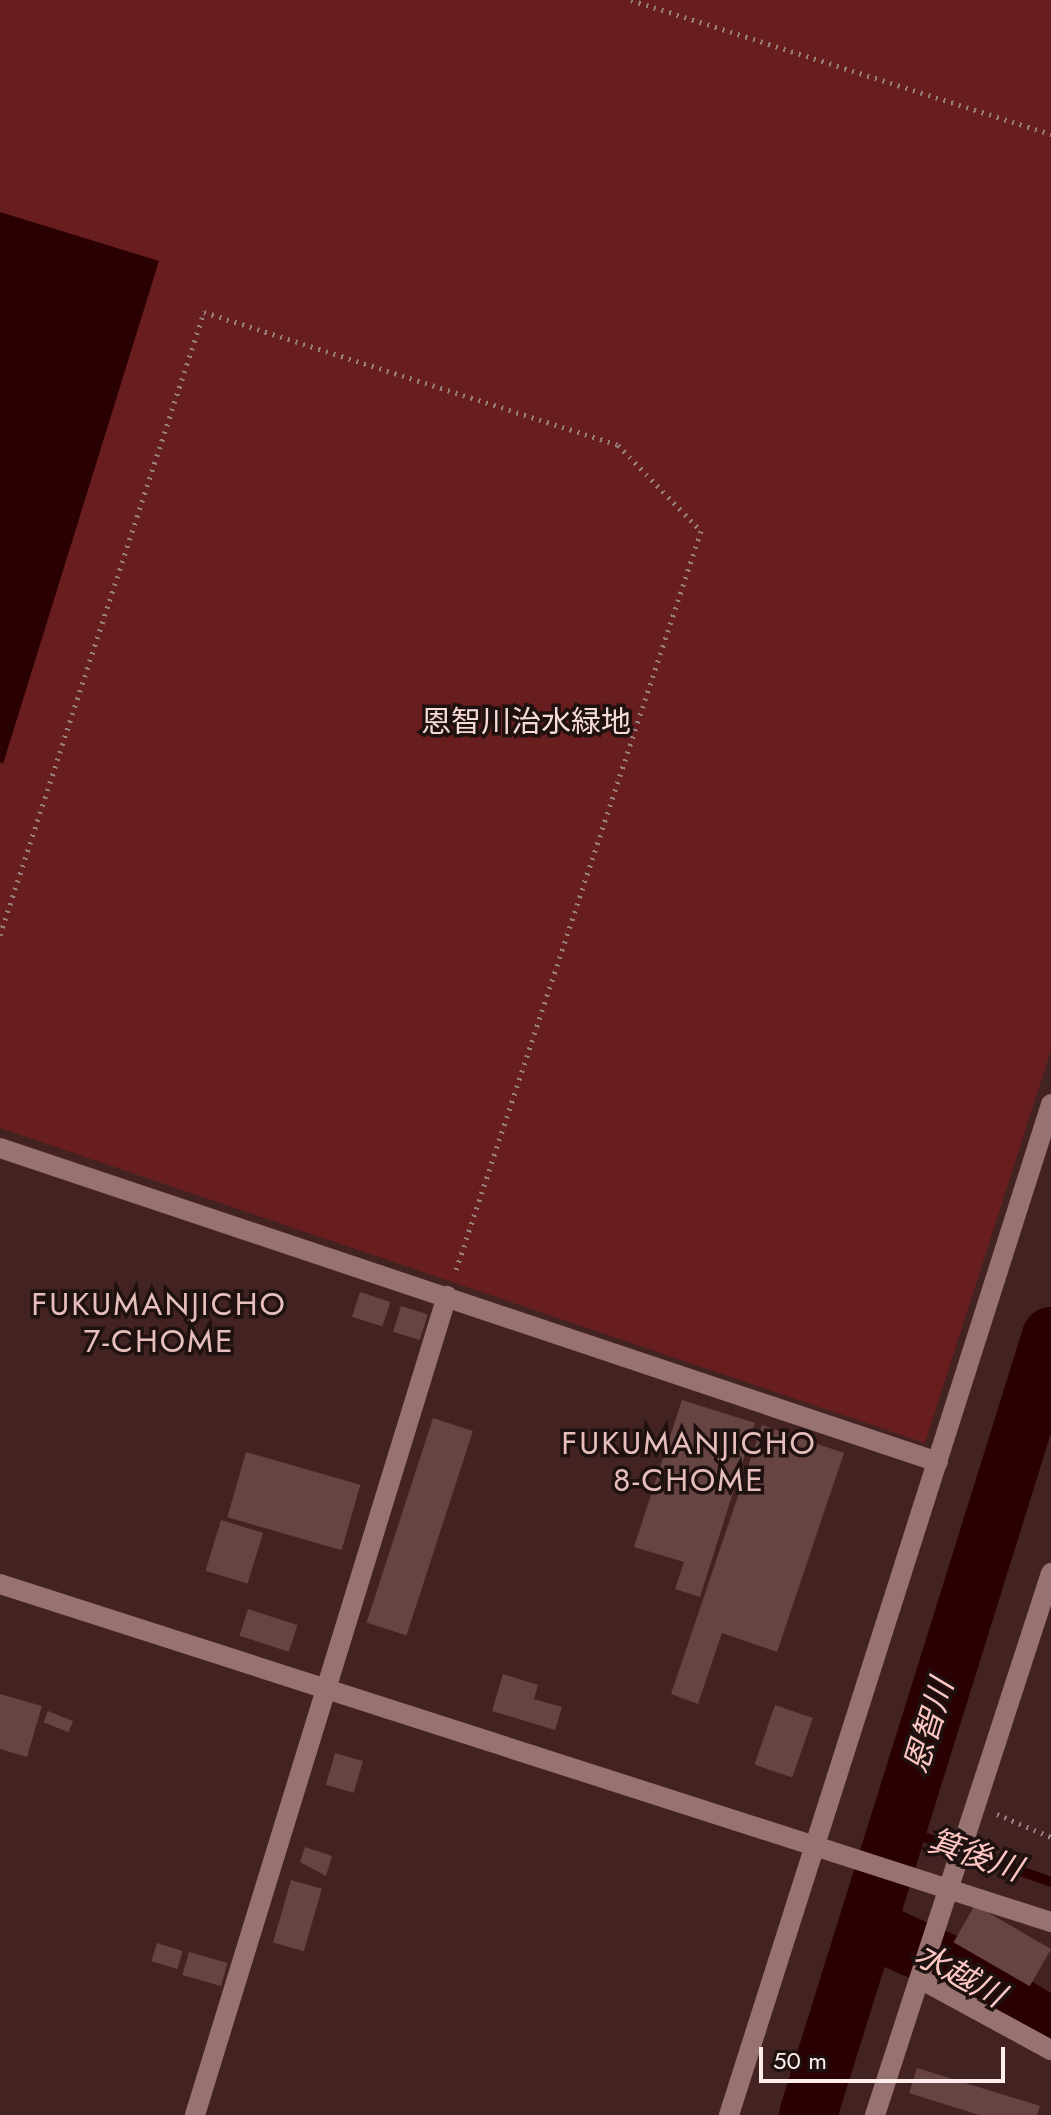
<!DOCTYPE html>
<html>
<head>
<meta charset="utf-8">
<style>
	body { margin:0 }
	#map { position:relative; width:1051px; height:2115px; overflow:hidden; background:#422322; font-family:Jost,"Noto Sans JP",sans-serif }
	div>[style] { position:absolute }
	[style*='--x'] { left:calc(var(--x)*1px); top:calc(var(--y)*1px); width:calc(var(--w)*1px); rotate:calc(var(--a)*1deg) }
	.green>* { inset:0; background:#681d1f }
	.water>* { inset:0; background:#2b0002 }
	.stream>* { height:10px; margin:-5px; padding:0 5px; transform-origin:5px; border-radius:5px; background:#2b0002 }
	.river>* { height:58px; margin:-29px; padding:0 29px; transform-origin:29px; border-radius:29px; background:#2b0002 }
	.building>* { inset:0; background:#654442; transform-origin:0 0 }
	.path>* { height:5px; margin-top:-2.5px; transform-origin:0; background:repeating-linear-gradient(90deg,#987f7e 0 2px,transparent 0 8px) }
	.street>* { height:20px; margin:-10px; padding:0 10px; transform-origin:10px; border-radius:10px; background:#977270 }
	span { translate:-50% -50%; white-space:nowrap; text-align:center; line-height:1.15; -webkit-text-stroke:7px #1f1110; paint-order:stroke }
	.park-label { font-size:30px; color:#f6dad8 }
	.neighbourhood-label { font-size:32px; color:#e6bebb; letter-spacing:2px }
	.water-label { font-size:32px; color:#fdc6c2; font-style:italic }
	.scale { position:absolute; left:759px; top:2047px; width:246px; height:36px; box-sizing:border-box; border:4px solid #feedeb; border-top:0; padding-left:10px; font-size:24px; line-height:28px; white-space:nowrap; color:#feedeb; -webkit-text-stroke:6px #1f1110; paint-order:stroke }
</style>
</head>
<body>
<div id="map">
	<div class="green">
		<i style="clip-path:polygon(0 0,1051px 0,1051px 1050px,925px 1443px,0 1128px)"></i>
	</div>
	<div class="water">
		<i style="clip-path:polygon(0 212px,159px 261px,3px 764px,0 762px)"></i>
	</div>
	<div class="stream">
		<i style="--x:898;--y:1828;--w:162;--a:19.4"></i>
	</div>
	<div class="river">
		<i style="--x:867;--y:1927;--w:85;--a:24.4"></i>
		<i style="--x:944;--y:1962;--w:125;--a:31.3"></i>
		<i style="--x:808;--y:2115;--w:816;--a:-72.68"></i>
	</div>
	<div class="building">
		<i style="left:360px;top:1292px;width:32px;height:26px;rotate:18deg"></i>
		<i style="left:401px;top:1306px;width:28px;height:27px;rotate:17deg"></i>
		<i style="clip-path:polygon(682px 1400px,755px 1423px,700px 1597px,675px 1589px,684px 1562px,634px 1547px)"></i>
		<i style="left:433px;top:1418px;width:42px;height:215px;rotate:18deg"></i>
		<i style="clip-path:polygon(762px 1425px,844px 1453px,777px 1652px,722px 1633px,698px 1704px,671px 1694px)"></i>
		<i style="left:246px;top:1452px;width:119px;height:68px;rotate:16deg"></i>
		<i style="left:221px;top:1520px;width:44px;height:53px;rotate:17deg"></i>
		<i style="left:248px;top:1609px;width:52px;height:28px;rotate:18deg"></i>
		<i style="clip-path:polygon(503px 1674px,538px 1685px,534px 1699px,562px 1707px,555px 1730px,492px 1711px)"></i>
		<i style="clip-path:polygon(0 1694px,42px 1706px,27px 1757px,0 1749px)"></i>
		<i style="left:775px;top:1705px;width:40px;height:63px;rotate:19deg"></i>
		<i style="left:48px;top:1711px;width:27px;height:12px;rotate:22deg"></i>
		<i style="left:335px;top:1753px;width:29px;height:33px;rotate:16deg"></i>
		<i style="clip-path:polygon(305px 1847px,332px 1856px,326px 1876px,300px 1862px)"></i>
		<i style="left:291px;top:1880px;width:32px;height:65px;rotate:16deg"></i>
		<i style="left:975px;top:1905px;width:88px;height:43px;rotate:30deg"></i>
		<i style="left:157px;top:1943px;width:27px;height:19px;rotate:17deg"></i>
		<i style="left:189px;top:1952px;width:40px;height:24px;rotate:16deg"></i>
		<i style="clip-path:polygon(917px 2068px,1040px 2106px,1037px 2115px,979px 2115px,909px 2093px)"></i>
	</div>
	<div class="path">
		<i style="--x:631;--y:0;--w:441;--a:17.7"></i>
		<i style="--x:0;--y:935;--w:656;--a:-71.87"></i>
		<i style="--x:204;--y:312;--w:435;--a:17.8"></i>
		<i style="--x:618;--y:445;--w:120;--a:46"></i>
		<i style="--x:701;--y:531;--w:782;--a:108.34"></i>
		<i style="--x:997;--y:1814;--w:59;--a:23.1"></i>
	</div>
	<div class="street">
		<i style="--x:0;--y:1148;--w:989;--a:18.51"></i>
		<i style="--x:0;--y:1584;--w:1104;--a:17.83"></i>
		<i style="--x:920;--y:1979;--w:149;--a:28.5"></i>
		<i style="--x:195;--y:2115;--w:857;--a:-72.9"></i>
		<i style="--x:729;--y:2115;--w:1061;--a:-72.33"></i>
		<i style="--x:875;--y:2115;--w:570;--a:-72.01"></i>
	</div>
	<div class="park-label">
		<span style="left:526px;top:722px">恩智川治水緑地</span>
	</div>
	<div class="neighbourhood-label">
		<span style="left:159px;top:1323px">FUKUMANJICHO<br>7-CHOME</span>
		<span style="left:689px;top:1462px">FUKUMANJICHO<br>8-CHOME</span>
	</div>
	<div class="water-label">
		<span style="left:929px;top:1726px;rotate:-73deg">恩智川</span>
		<span style="left:975px;top:1855px;rotate:19deg">箕後川</span>
		<span style="left:960px;top:1975px;rotate:29deg">水越川</span>
	</div>
	<div class="scale">50 m</div>
</div>
</body>
</html>
